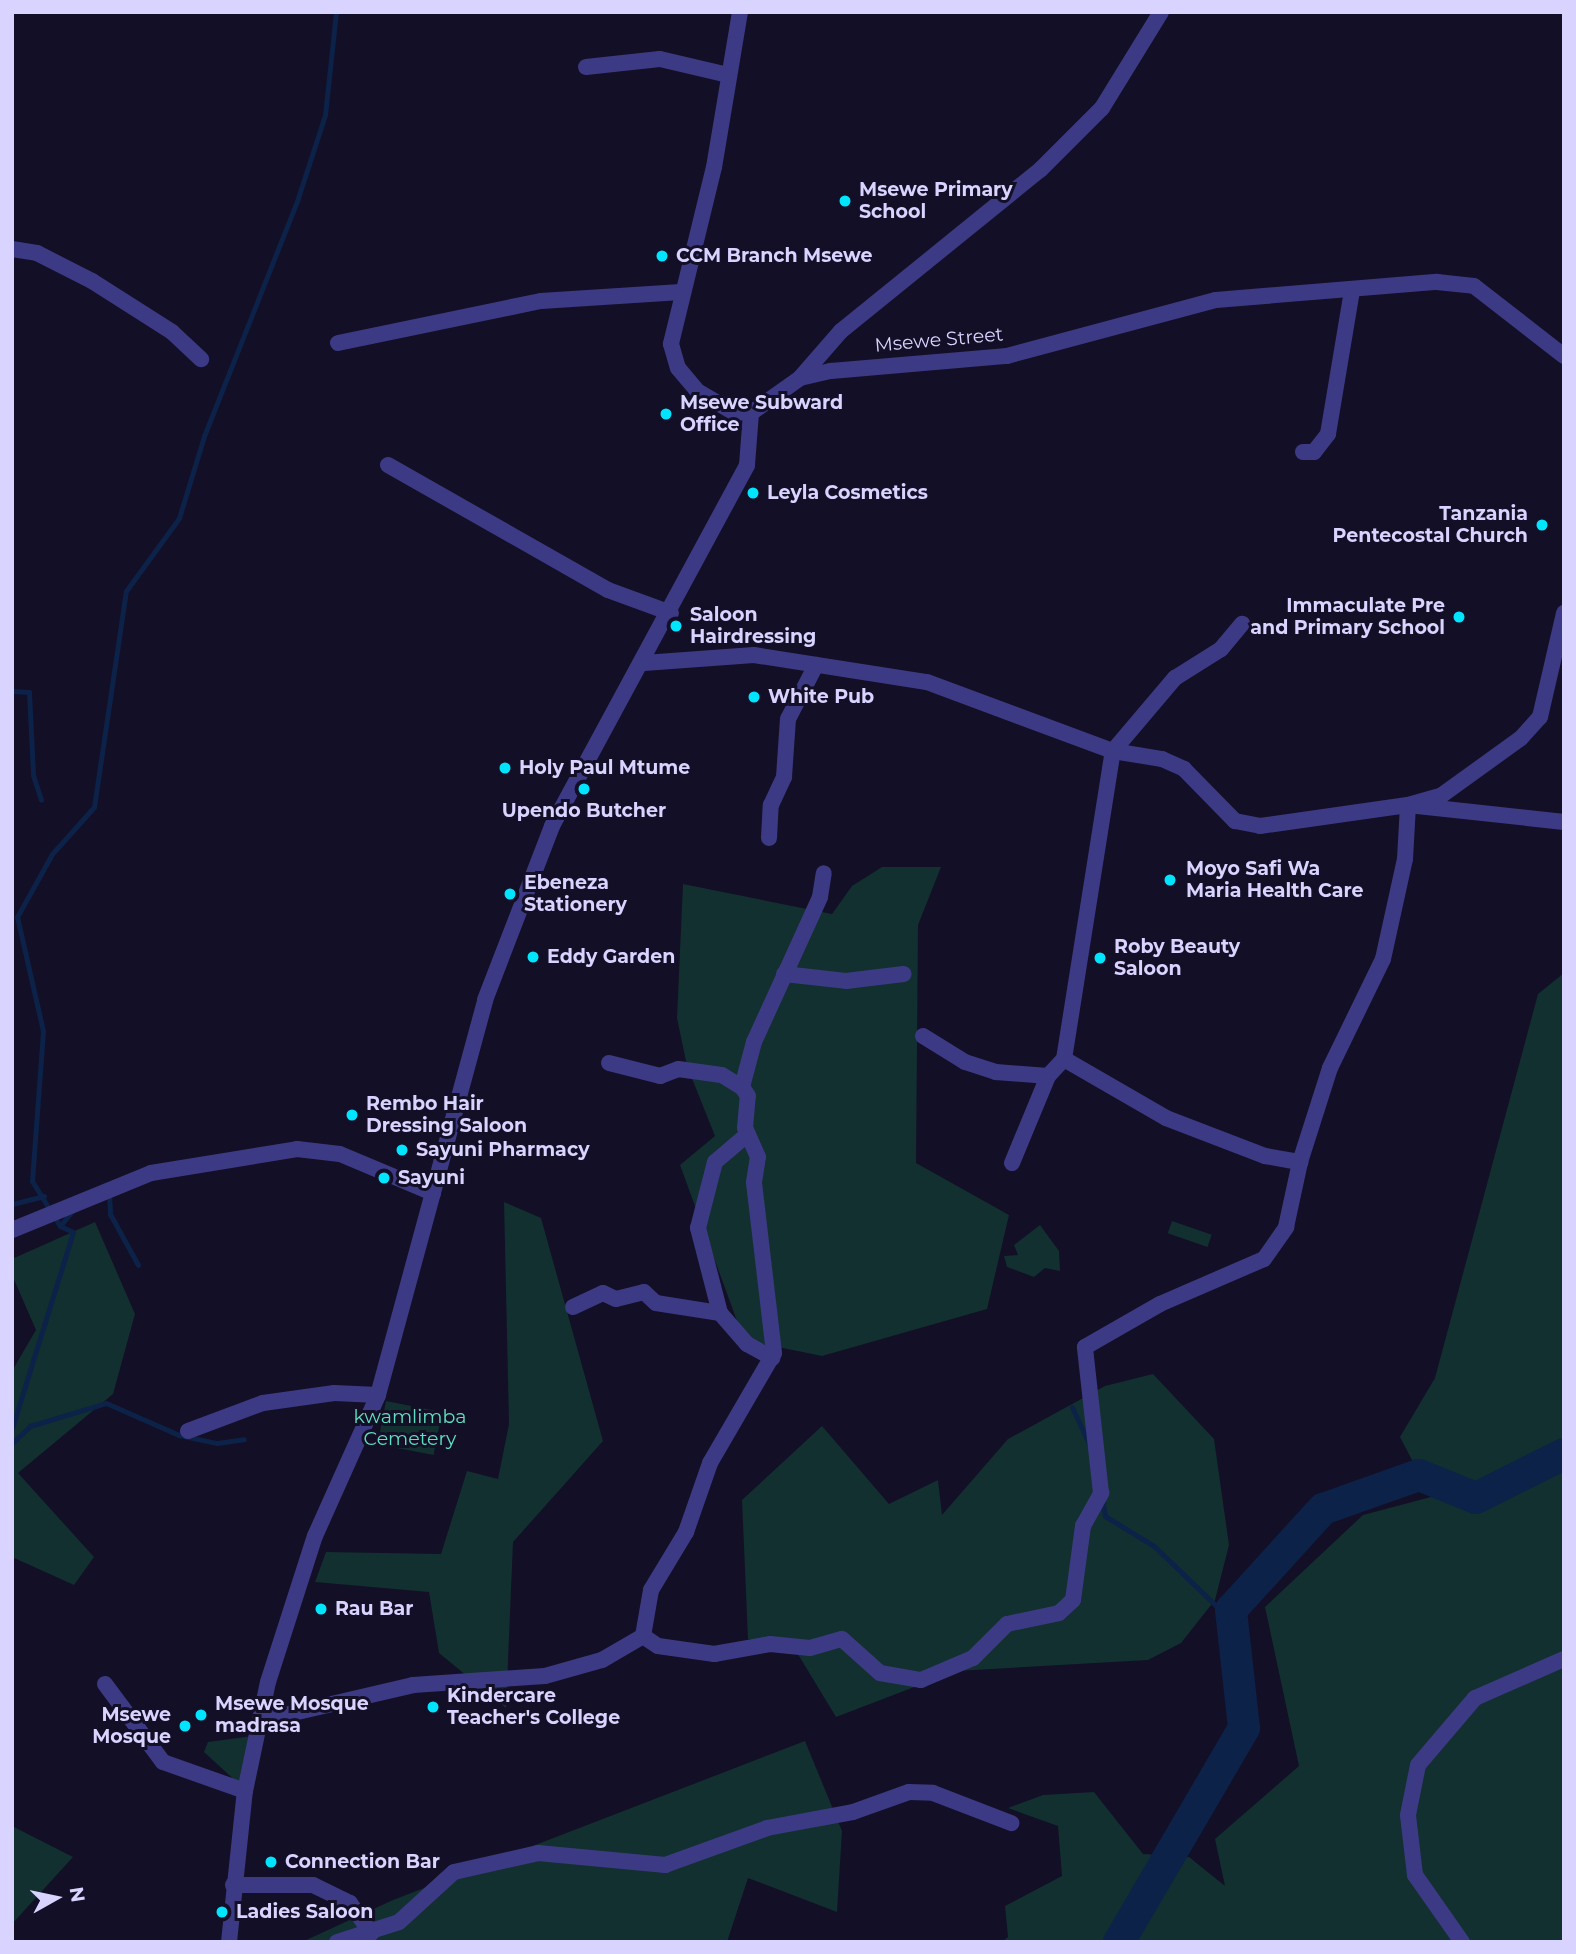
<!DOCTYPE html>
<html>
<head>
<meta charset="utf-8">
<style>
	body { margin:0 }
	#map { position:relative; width:1576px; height:1954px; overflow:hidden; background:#130f26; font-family:Montserrat,sans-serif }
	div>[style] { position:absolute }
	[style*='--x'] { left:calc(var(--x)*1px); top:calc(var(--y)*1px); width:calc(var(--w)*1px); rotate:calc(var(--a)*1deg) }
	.green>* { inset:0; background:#12302f; transform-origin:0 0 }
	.stream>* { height:5px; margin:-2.5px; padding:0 2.5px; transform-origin:2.5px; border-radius:2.5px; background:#0c2248 }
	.river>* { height:32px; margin:-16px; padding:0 16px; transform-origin:16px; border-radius:16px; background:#0c2248 }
	.minor>* { height:16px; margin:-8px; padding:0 8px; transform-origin:8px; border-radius:8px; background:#3d3a85 }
	.dots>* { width:19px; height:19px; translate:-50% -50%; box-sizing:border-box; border:4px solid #130f26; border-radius:50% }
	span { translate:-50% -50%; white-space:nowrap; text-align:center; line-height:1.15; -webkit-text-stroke:6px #130f26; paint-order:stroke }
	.poi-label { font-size:19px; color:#d9d4ff; font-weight:700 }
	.left { translate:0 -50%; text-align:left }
	.right { translate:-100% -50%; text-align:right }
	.street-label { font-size:19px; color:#d9d4ff }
	.park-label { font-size:19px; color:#5fe0c0 }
	.frame { position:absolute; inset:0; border:14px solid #d9d4ff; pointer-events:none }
	.north { position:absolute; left:21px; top:1863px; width:70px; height:70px; -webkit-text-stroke:5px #130f26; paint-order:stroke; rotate:81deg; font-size:19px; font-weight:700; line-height:28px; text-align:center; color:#d9d4ff }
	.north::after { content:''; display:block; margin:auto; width:24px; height:32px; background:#d9d4ff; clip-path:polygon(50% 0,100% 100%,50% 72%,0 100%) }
</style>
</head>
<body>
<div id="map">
	<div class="green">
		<i style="clip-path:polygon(882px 867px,941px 867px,918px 925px,916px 1163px,1009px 1215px,987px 1309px,822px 1356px,744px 1340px,680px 1165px,715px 1136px,687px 1066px,677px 1018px,683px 884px,832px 914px,852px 886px)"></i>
		<i style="clip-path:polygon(1564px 973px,1564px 1942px,1002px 1942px,1008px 1937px,1005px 1906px,1062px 1876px,1058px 1826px,1008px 1808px,1043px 1795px,1094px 1792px,1143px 1854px,1189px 1857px,1225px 1886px,1215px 1839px,1299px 1766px,1265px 1607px,1363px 1515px,1446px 1493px,1424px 1483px,1400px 1437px,1435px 1378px,1538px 994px)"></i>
		<i style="clip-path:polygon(504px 1202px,541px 1218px,603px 1441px,513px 1542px,506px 1708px,439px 1653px,429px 1592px,315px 1582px,326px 1552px,441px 1554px,467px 1471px,498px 1479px,509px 1424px)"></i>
		<i style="left:1172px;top:1221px;width:42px;height:13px;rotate:19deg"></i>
		<i style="clip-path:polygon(95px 1222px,135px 1314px,113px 1394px,18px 1473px,94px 1557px,74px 1585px,12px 1557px,12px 1371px,36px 1330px,12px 1275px,12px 1259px)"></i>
		<i style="clip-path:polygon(1040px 1225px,1059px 1251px,1060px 1271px,1045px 1268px,1034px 1277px,1007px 1267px,1004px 1256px,1018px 1255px,1014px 1245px)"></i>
		<i style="clip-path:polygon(1153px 1374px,1214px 1439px,1229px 1545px,1215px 1600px,1181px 1643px,1148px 1660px,956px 1671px,836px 1717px,793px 1646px,748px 1639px,742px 1500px,822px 1426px,889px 1504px,938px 1480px,942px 1515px,1008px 1439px,1105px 1386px)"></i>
		<i style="left:386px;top:1401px;width:57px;height:44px;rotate:11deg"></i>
		<i style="clip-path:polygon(259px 1735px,241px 1786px,204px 1752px,208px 1742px)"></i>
		<i style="clip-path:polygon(805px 1741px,842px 1831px,837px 1912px,748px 1878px,727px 1942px,302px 1942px,393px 1900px)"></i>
		<i style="clip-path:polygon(12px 1826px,73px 1857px,12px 1924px)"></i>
	</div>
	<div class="stream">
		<i style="--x:12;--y:691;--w:17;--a:3"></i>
		<i style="--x:29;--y:692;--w:83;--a:87.2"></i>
		<i style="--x:33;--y:775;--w:26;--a:72"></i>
		<i style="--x:109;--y:1193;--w:21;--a:87"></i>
		<i style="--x:110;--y:1214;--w:58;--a:61.2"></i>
		<i style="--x:12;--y:1204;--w:33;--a:-14"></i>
		<i style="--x:60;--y:1226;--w:21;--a:-51"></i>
		<i style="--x:1072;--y:1407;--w:43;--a:65.2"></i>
		<i style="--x:12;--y:1428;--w:205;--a:-72.7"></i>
		<i style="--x:73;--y:1232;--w:14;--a:-155"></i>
		<i style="--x:60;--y:1226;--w:53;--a:-121.9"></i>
		<i style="--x:32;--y:1181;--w:150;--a:-85.8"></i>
		<i style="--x:43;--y:1031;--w:117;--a:-102.8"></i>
		<i style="--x:17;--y:917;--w:72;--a:-60.9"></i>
		<i style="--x:52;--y:854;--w:63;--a:-48.2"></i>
		<i style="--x:94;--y:807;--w:218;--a:-81.6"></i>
		<i style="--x:126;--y:591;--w:90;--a:-54"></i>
		<i style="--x:179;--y:518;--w:86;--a:-73"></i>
		<i style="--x:204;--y:436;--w:256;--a:-68.4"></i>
		<i style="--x:298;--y:198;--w:87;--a:-72"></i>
		<i style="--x:325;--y:115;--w:104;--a:-83.9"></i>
		<i style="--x:12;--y:1443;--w:25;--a:-43"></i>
		<i style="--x:30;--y:1426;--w:79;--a:-16.8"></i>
		<i style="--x:106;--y:1403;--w:80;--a:23.7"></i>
		<i style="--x:179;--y:1435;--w:39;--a:12"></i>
		<i style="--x:217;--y:1443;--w:27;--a:-8"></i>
		<i style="--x:1102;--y:1499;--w:17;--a:80"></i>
		<i style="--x:1105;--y:1516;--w:57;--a:31.5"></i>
		<i style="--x:1154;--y:1546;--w:108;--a:43.9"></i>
	</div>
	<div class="river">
		<i style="--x:1119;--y:1942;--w:248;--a:-59.7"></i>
		<i style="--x:1244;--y:1728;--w:119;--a:-96.3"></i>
		<i style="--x:1231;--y:1610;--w:137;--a:-47.7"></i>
		<i style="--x:1323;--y:1509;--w:102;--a:-19.5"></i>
		<i style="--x:1419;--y:1475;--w:61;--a:22"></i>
		<i style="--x:1476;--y:1498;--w:98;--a:-26.6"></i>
	</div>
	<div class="minor">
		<i style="--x:740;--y:12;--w:157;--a:99.5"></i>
		<i style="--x:714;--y:167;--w:182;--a:103.7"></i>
		<i style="--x:671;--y:344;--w:25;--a:74"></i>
		<i style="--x:678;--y:368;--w:30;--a:50"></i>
		<i style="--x:697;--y:391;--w:42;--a:30.3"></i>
		<i style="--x:733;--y:412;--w:18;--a:3"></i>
		<i style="--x:751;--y:413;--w:60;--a:-35.5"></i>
		<i style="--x:800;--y:378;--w:32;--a:-13"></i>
		<i style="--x:831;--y:371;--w:177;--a:-4.9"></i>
		<i style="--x:1007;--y:356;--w:216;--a:-15"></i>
		<i style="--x:1216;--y:300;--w:222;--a:-4.7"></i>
		<i style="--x:1437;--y:282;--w:37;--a:6"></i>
		<i style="--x:1474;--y:286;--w:114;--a:37.9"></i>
		<i style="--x:586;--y:67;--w:74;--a:-6.2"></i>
		<i style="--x:660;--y:59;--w:70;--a:13.2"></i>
		<i style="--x:12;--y:249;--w:25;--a:9"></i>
		<i style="--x:37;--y:253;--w:62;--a:27"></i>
		<i style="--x:92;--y:281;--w:95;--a:32.5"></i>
		<i style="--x:172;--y:332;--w:40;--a:43"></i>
		<i style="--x:338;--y:343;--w:207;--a:-11.7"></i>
		<i style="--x:541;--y:301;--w:140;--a:-3.7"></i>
		<i style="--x:800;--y:378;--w:62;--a:-48.9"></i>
		<i style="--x:841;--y:331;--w:256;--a:-39"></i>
		<i style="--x:1040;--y:170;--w:88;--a:-45"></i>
		<i style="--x:1102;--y:108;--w:113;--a:-58.4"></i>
		<i style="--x:1303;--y:452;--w:11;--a:0"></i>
		<i style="--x:1314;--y:452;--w:23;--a:-52"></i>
		<i style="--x:1328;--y:434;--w:146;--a:-80.5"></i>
		<i style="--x:388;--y:465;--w:253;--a:29.6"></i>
		<i style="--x:608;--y:590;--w:67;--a:20.1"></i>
		<i style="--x:644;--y:663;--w:110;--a:-4.2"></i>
		<i style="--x:754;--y:655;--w:175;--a:8.9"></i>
		<i style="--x:927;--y:682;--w:198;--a:20.4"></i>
		<i style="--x:1113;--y:751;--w:50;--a:9.3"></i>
		<i style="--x:1162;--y:759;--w:24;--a:24"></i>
		<i style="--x:1184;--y:769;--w:73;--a:45.6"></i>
		<i style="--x:1235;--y:821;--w:25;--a:11"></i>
		<i style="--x:1260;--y:826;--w:149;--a:-8.1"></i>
		<i style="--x:1408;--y:805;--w:157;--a:6.2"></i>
		<i style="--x:769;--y:838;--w:33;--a:-87"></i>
		<i style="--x:771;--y:805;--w:31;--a:-65"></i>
		<i style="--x:784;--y:777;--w:58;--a:-86.1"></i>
		<i style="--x:788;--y:719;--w:61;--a:-62.6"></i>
		<i style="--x:784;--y:974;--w:62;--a:6.4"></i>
		<i style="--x:846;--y:981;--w:58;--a:-6.9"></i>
		<i style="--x:923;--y:1036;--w:49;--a:31.8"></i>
		<i style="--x:965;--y:1062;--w:33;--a:18"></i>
		<i style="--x:996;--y:1072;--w:52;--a:4.4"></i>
		<i style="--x:1064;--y:1059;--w:118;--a:30"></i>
		<i style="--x:1166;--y:1118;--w:106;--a:21"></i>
		<i style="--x:1265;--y:1156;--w:36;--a:10"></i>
		<i style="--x:1300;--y:1162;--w:99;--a:-72.3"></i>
		<i style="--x:1330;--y:1068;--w:121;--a:-64.1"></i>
		<i style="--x:1383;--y:959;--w:102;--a:-77.6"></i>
		<i style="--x:1405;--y:859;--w:54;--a:-86.8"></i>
		<i style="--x:1408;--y:805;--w:35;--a:-16"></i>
		<i style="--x:1442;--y:795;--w:97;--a:-35.8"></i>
		<i style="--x:1521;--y:738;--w:28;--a:-48"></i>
		<i style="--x:1540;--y:717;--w:107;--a:-77"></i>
		<i style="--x:609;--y:1063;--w:53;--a:14.3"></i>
		<i style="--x:660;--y:1076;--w:19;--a:-21"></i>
		<i style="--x:678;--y:1069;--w:44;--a:7.8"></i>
		<i style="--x:722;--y:1075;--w:25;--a:32"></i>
		<i style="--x:1012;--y:1163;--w:94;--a:-67.5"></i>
		<i style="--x:1048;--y:1076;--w:23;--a:-47"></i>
		<i style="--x:1064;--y:1059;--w:312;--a:-81"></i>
		<i style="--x:1113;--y:751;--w:96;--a:-49.7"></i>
		<i style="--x:1175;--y:678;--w:54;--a:-32.2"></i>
		<i style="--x:1221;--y:649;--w:33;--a:-50"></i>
		<i style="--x:12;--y:1230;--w:150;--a:-22.3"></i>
		<i style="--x:151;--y:1173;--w:148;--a:-9.3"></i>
		<i style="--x:297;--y:1149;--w:43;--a:6.6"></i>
		<i style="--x:340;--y:1154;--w:101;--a:22.8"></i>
		<i style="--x:573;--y:1307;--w:33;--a:-25"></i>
		<i style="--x:603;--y:1293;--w:14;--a:25"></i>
		<i style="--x:616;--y:1299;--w:29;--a:-14"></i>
		<i style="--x:644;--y:1292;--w:16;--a:43"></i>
		<i style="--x:656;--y:1303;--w:65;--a:8.9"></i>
		<i style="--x:720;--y:1313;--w:41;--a:48.9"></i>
		<i style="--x:747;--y:1344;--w:29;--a:29"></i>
		<i style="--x:720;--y:1313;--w:88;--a:-104.5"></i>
		<i style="--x:698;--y:1228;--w:68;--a:-75.6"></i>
		<i style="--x:715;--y:1162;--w:43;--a:-40.3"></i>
		<i style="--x:188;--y:1431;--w:80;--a:-20.5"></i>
		<i style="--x:263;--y:1403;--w:72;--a:-8"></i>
		<i style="--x:334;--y:1393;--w:44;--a:2.6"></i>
		<i style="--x:643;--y:1636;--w:18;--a:34"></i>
		<i style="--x:658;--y:1646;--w:57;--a:8.1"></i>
		<i style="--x:714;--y:1654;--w:57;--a:-10.1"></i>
		<i style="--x:770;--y:1644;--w:40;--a:5.7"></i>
		<i style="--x:810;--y:1648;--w:33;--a:-16"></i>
		<i style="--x:842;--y:1639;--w:51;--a:41.8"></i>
		<i style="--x:880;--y:1673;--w:42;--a:9.7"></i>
		<i style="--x:921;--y:1680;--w:56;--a:-22.9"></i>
		<i style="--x:973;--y:1658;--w:48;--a:-45"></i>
		<i style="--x:1007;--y:1624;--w:53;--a:-11.9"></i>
		<i style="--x:1059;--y:1613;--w:19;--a:-43"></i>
		<i style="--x:1073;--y:1600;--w:75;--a:-82.3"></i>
		<i style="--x:1083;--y:1526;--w:38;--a:-61"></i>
		<i style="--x:1101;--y:1493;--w:147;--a:-96.3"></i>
		<i style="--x:1085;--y:1347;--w:86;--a:-29.8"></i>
		<i style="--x:1160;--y:1304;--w:113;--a:-23.4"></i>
		<i style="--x:1264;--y:1259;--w:39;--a:-55"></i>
		<i style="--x:1286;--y:1227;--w:66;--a:-77.8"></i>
		<i style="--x:105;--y:1684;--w:97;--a:53.4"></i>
		<i style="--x:163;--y:1762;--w:87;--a:19.5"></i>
		<i style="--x:263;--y:1720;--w:154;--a:-13.1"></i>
		<i style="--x:413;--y:1685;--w:132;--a:-3.9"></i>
		<i style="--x:545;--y:1676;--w:59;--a:-15.7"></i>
		<i style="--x:602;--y:1660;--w:48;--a:-30.3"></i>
		<i style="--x:643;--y:1636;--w:47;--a:-80.1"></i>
		<i style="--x:651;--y:1590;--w:68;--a:-58.9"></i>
		<i style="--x:686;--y:1532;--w:73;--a:-70.8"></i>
		<i style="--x:710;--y:1463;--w:127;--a:-59.8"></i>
		<i style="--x:774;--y:1353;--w:172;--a:-96.7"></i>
		<i style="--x:754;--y:1182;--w:25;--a:-81"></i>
		<i style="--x:758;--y:1157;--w:32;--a:-114"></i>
		<i style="--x:745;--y:1128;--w:32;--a:-85"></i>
		<i style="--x:748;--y:1096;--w:11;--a:-124"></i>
		<i style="--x:742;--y:1087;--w:47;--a:-75.1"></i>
		<i style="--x:754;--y:1042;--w:159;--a:-65.5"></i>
		<i style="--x:820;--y:897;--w:24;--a:-81"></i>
		<i style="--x:233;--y:1885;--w:80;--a:0"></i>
		<i style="--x:313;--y:1885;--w:41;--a:25.9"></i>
		<i style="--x:350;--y:1903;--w:37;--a:55"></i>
		<i style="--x:229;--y:1942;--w:152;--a:-84"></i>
		<i style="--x:245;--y:1791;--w:111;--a:-78.1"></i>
		<i style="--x:268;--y:1682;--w:153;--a:-72.2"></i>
		<i style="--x:315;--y:1536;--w:154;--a:-65.9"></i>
		<i style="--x:378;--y:1395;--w:409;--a:-74.8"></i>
		<i style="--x:485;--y:1000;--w:186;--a:-68.9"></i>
		<i style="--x:552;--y:826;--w:410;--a:-61.6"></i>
		<i style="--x:747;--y:465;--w:52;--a:-85.6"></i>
		<i style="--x:337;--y:1942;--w:65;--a:-17.9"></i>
		<i style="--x:399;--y:1922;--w:74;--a:-42.3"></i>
		<i style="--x:454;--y:1872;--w:86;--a:-12.7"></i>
		<i style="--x:538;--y:1853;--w:128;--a:5.4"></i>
		<i style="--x:665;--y:1865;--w:109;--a:-19.9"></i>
		<i style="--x:767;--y:1828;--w:87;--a:-10.5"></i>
		<i style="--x:853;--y:1812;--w:59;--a:-19.7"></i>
		<i style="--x:909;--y:1792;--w:24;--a:2"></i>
		<i style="--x:933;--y:1793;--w:84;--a:21"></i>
		<i style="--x:1462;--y:1942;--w:82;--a:-125"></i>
		<i style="--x:1415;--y:1875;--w:60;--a:-96.7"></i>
		<i style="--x:1408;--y:1815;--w:51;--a:-78.7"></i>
		<i style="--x:1418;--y:1765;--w:88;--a:-49.6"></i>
		<i style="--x:1475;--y:1698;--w:97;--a:-23.7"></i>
	</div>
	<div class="dots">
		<i style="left:845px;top:201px;background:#00e5ff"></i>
		<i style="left:662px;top:256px;background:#00e5ff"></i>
		<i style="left:666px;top:414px;background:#00e5ff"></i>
		<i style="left:753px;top:493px;background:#00e5ff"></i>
		<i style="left:1542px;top:525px;background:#00e5ff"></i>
		<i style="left:1459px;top:617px;background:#00e5ff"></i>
		<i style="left:676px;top:626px;background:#00e5ff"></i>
		<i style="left:754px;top:697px;background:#00e5ff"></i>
		<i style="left:505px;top:768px;background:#00e5ff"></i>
		<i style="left:584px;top:789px;background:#00e5ff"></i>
		<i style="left:1170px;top:880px;background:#00e5ff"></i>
		<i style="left:510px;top:894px;background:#00e5ff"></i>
		<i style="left:533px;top:957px;background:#00e5ff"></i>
		<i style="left:1100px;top:958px;background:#00e5ff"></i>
		<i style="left:352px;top:1115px;background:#00e5ff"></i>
		<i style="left:402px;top:1150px;background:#00e5ff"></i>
		<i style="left:384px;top:1178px;background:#00e5ff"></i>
		<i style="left:321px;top:1609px;background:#00e5ff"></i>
		<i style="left:433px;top:1707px;background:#00e5ff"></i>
		<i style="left:201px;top:1715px;background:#00e5ff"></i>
		<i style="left:185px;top:1726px;background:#00e5ff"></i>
		<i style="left:271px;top:1862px;background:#00e5ff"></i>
		<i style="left:222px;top:1912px;background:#00e5ff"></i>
	</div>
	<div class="poi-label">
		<span class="left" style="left:859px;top:201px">Msewe Primary<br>School</span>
		<span class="left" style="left:676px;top:256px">CCM Branch Msewe</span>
		<span class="left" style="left:680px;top:414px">Msewe Subward<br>Office</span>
		<span class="left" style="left:767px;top:493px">Leyla Cosmetics</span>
		<span class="right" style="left:1528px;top:525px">Tanzania<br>Pentecostal Church</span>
		<span class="right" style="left:1445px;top:617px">Immaculate Pre<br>and Primary School</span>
		<span class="left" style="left:690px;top:626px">Saloon<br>Hairdressing</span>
		<span class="left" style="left:768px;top:697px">White Pub</span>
		<span class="left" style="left:519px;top:768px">Holy Paul Mtume</span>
		<span style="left:584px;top:811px">Upendo Butcher</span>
		<span class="left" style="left:1186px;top:880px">Moyo Safi Wa<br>Maria Health Care</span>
		<span class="left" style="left:524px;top:894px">Ebeneza<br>Stationery</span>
		<span class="left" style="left:1114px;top:958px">Roby Beauty<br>Saloon</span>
		<span class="left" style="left:547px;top:957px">Eddy Garden</span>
		<span class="left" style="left:366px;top:1115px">Rembo Hair<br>Dressing Saloon</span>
		<span class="left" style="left:416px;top:1150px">Sayuni Pharmacy</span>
		<span class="left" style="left:398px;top:1178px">Sayuni</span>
		<span class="left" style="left:335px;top:1609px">Rau Bar</span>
		<span class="left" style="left:447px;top:1707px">Kindercare<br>Teacher's College</span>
		<span class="left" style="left:215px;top:1715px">Msewe Mosque<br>madrasa</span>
		<span class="right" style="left:171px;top:1726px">Msewe<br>Mosque</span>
		<span class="left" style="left:285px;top:1862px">Connection Bar</span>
		<span class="left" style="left:236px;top:1912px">Ladies Saloon</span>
	</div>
	<div class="street-label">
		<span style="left:939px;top:340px;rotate:-5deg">Msewe Street</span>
	</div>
	<div class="park-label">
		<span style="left:410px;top:1428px">kwamlimba<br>Cemetery</span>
	</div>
	<div class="frame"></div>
	<div class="north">N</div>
</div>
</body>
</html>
